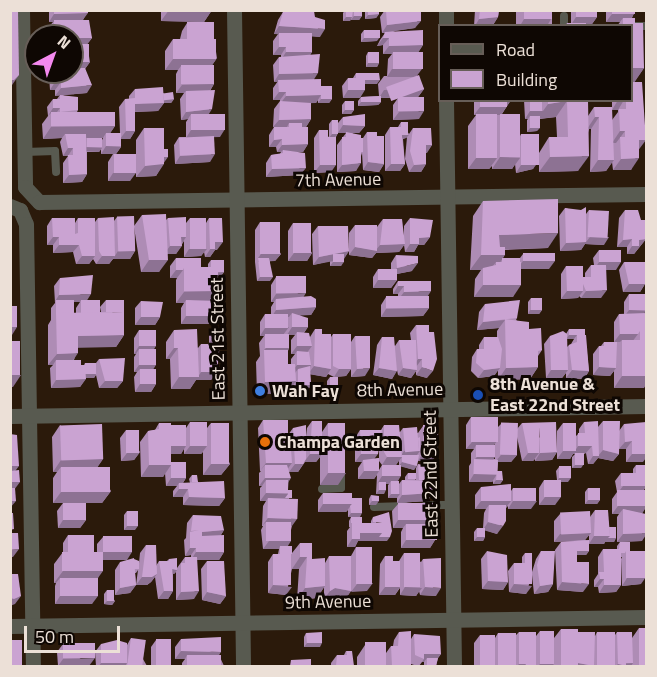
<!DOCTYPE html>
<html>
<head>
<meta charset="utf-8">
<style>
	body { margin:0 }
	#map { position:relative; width:657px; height:677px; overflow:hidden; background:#2b1a0b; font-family:"Titillium Web",sans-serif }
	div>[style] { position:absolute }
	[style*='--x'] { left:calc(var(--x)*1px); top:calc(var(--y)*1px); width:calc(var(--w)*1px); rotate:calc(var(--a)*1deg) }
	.lane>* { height:8px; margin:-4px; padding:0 4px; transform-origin:4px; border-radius:4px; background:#585a50 }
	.street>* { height:15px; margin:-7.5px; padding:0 7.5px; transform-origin:7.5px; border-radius:7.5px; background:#585a50 }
	.wall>* { inset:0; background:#ae8cb5; transform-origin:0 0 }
	.shaded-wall>* { inset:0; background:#8d7293 }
	.building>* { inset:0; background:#caa3d2; transform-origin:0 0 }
	.dots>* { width:16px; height:16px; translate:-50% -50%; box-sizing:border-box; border:3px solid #0e0703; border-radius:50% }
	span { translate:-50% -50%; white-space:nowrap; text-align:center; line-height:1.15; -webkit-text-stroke:6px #0e0703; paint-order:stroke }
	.street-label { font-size:18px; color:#ece0d7 }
	.poi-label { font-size:18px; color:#ece0d7; font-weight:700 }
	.left { translate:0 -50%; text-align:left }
	.frame { position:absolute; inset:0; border:12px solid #ece0d7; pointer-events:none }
	.legend { position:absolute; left:438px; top:24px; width:195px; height:78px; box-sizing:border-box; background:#0e0703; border:2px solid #675e58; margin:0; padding:8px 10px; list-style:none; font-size:18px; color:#ece0d7 }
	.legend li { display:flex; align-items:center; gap:12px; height:30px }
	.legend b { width:30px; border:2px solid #675e58 }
	.north { position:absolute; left:24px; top:24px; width:60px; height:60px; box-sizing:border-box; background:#0e0703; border:2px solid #675e58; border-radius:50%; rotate:41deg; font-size:16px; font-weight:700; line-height:24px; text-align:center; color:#ece0d7 }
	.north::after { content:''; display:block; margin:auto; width:21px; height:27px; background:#f489ef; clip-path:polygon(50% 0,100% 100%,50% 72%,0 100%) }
	.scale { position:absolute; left:24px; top:626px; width:96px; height:27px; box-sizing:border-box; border:3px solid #ece0d7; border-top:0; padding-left:8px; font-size:18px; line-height:21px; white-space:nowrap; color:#ece0d7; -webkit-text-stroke:4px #0e0703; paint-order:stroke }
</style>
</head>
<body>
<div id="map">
	<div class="lane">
		<i style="--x:564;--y:16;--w:10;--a:90"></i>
		<i style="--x:632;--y:26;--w:14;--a:0"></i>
		<i style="--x:25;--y:152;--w:30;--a:-2"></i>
		<i style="--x:55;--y:151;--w:21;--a:87"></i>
		<i style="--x:322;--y:489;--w:19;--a:-3"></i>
		<i style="--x:341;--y:488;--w:16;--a:-90"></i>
		<i style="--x:426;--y:505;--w:25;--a:0"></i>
		<i style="--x:374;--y:507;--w:31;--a:-2"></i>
	</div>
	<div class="street">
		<i style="--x:22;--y:10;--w:177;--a:89"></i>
		<i style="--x:25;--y:187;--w:21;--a:47"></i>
		<i style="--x:39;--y:202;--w:607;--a:-0.76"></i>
		<i style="--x:234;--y:10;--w:656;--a:89.21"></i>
		<i style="--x:446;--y:10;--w:16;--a:90"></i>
		<i style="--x:446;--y:100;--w:566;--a:89.19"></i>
		<i style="--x:10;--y:206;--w:11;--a:22"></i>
		<i style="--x:20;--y:210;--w:15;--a:67"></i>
		<i style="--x:26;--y:224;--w:442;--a:89.1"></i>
		<i style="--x:10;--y:416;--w:636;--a:-0.9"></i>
		<i style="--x:10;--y:626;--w:636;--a:-0.81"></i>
	</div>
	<div class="wall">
		<i style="clip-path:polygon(evenodd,49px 10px,88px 10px,83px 20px,92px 38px,87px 44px,90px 62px,85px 69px,87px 93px,63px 95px,78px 110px,77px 112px,115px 126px,110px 133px,120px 133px,119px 107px,125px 99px,129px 99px,129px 96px,135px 89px,163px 93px,174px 99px,171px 103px,164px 103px,158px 111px,135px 112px,135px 131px,130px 139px,121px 139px,121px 147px,116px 154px,136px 154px,136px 140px,144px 128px,164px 162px,156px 176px,136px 177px,136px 157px,130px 181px,108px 181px,108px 162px,113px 154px,101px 154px,101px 149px,99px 152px,87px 152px,87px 174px,82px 182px,63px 183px,63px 163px,68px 156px,63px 156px,60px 142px,62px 138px,43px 139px,42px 124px,48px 116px,47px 107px,53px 99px,57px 99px,60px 95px,55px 96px,55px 90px,50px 90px,49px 76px,52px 72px,72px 72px,72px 36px,48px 36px,48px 28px,53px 22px,49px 22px,49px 10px,87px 138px,103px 138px,102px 140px,87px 138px)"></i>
		<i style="clip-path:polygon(161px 10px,212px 10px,204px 22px,161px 21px)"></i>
		<i style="clip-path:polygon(345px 10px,353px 10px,353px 12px,354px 10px,362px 10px,362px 16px,359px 20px,351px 20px,351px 18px,350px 21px,343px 21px,343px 13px)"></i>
		<i style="clip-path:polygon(365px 10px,379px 10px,379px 14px,376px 18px,365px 19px)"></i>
		<i style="clip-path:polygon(385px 10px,421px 10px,415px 28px,393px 31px,423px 45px,418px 52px,417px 75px,424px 89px,418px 97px,419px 119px,393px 120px,393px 105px,398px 98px,381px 98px,381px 102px,378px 105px,358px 106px,358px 101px,361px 97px,379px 96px,378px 84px,384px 76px,387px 76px,388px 59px,392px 54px,383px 54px,383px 45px,377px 46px,380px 40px,385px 33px,382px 33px,380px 17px)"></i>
		<i style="clip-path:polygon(475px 10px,499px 10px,498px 17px,493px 25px,474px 26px)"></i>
		<i style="left:516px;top:10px;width:36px;height:16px"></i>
		<i style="clip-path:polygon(571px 10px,597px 10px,597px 17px,592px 24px,586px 25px,586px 26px,565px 26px,567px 23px,571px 23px)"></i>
		<i style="clip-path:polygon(606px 10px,635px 10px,632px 18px,635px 23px,644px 68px,634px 82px,639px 149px,631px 170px,613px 170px,612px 162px,606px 171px,590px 172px,591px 129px,589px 129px,578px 171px,539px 172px,539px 155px,533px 169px,516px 173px,515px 164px,512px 169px,492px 169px,492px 166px,489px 169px,468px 169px,468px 126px,476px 115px,474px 115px,474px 100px,511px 100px,502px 114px,520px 136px,521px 134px,539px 153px,549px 137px,557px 137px,556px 117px,540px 119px,537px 131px,527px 132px,527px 120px,528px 119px,525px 119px,524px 100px,588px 100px,588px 116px,594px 107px,612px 120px,618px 112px,618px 110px,612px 110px,612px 100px,632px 100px,632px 26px,617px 26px,620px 22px,606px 22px)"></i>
		<i style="clip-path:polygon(283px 12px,315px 17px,320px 37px,312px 36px,312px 52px,310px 55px,314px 80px,321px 86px,332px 99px,329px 103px,318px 103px,318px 100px,316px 103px,311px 103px,311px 119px,306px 127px,308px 144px,303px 152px,298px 152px,300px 175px,266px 177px,266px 163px,271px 155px,280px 154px,281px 152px,277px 152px,276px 147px,269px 147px,269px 135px,274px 127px,287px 127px,273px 127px,274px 109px,280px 101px,280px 100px,273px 100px,273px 88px,278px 81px,274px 82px,273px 65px,279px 57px,281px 57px,281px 55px,273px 55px,273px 41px,278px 34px,274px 34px,278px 20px)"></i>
		<i style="clip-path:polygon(187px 23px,214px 39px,217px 58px,212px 65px,214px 84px,210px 91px,209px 114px,220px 137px,214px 137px,210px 162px,175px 164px,174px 145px,179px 137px,186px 137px,186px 122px,188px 119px,181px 120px,180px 99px,184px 93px,176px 93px,176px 74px,178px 70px,165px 70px,165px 51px,173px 39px,180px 39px,182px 31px)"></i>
		<i style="clip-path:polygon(364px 30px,377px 41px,361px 42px,361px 34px)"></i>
		<i style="clip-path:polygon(368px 52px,379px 63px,377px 67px,366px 67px,366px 56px)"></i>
		<i style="clip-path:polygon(356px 73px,377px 84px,365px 84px,360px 98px,343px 98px,342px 86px,348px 78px,353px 78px)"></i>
		<i style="clip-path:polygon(345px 101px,354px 110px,351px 114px,342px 114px,342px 105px)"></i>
		<i style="clip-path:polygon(343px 117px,365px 126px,359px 133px,352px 133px,361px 139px,363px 138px,367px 132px,377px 136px,384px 164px,379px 172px,363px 170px,362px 153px,356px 171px,337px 172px,337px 145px,346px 133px,338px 133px,336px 137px,331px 172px,314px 173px,314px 138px,319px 130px,329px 137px,329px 124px,332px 120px,338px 123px)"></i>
		<i style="clip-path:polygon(401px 122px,409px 134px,413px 128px,432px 145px,426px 153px,426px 164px,421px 172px,409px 172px,405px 159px,407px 137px,406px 138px,403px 139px,405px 164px,400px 171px,385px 171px,385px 135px,390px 127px,398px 127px)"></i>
		<i style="clip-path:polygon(483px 201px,548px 248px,505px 250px,503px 258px,520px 258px,523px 254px,549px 269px,521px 269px,513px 297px,474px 297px,475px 279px,481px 270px,470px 270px,473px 216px)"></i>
		<i style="clip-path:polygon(565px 208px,586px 214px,589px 210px,604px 245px,585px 244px,581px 250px,560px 251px,559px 216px)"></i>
		<i style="clip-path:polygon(625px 210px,646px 239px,634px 254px,627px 254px,627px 247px,617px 247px,619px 218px)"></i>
		<i style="clip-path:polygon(142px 215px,166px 220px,168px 218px,186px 223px,190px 218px,206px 223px,209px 218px,217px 250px,215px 250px,210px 257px,205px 257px,204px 252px,201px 256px,184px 257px,184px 241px,176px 254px,167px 254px,159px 272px,141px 272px,134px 227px,135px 251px,130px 259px,113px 259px,109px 264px,96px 264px,93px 259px,89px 264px,76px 264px,73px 252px,53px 253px,53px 245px,47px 245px,47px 226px,52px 218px,75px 223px,78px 218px,95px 222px,98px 218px,114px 221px,117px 217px,134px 226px)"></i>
		<i style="clip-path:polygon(410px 218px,430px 237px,424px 245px,418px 245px,414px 252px,405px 252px,404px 245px,399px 252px,376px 253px,372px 258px,349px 255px,349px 233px,355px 225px,377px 227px,383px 219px,404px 242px,404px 226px)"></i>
		<i style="clip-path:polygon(260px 222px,281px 254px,275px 261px,270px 261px,270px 281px,257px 281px,255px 262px,255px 230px)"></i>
		<i style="clip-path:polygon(293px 223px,312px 253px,307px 261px,288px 261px,288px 231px)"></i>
		<i style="clip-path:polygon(318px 226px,349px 251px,344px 258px,341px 266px,330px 266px,330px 261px,313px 265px,312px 234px)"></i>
		<i style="clip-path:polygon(599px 250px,616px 270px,606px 270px,601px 298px,581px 298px,579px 296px,578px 298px,561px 299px,561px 274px,566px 266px,583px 277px,585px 277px,585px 273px,591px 265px,594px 265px,593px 258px)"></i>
		<i style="clip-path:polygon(396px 255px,412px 271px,397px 274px,397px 280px,391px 288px,373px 288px,373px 277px,378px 269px,391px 269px,391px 263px)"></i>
		<i style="clip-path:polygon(176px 258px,201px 268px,208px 268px,208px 264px,211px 260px,224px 272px,221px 276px,218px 276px,211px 301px,215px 313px,215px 316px,210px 324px,181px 324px,181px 308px,184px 303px,176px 303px,176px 280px,177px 278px,170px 278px,170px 266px)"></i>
		<i style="clip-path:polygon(624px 262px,645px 284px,640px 292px,623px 292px,619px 270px)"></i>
		<i style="clip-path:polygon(evenodd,276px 277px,316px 307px,311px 315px,300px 315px,308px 327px,304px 333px,310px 337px,315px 329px,322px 334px,331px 337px,333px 334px,351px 342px,355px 336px,365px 376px,351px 377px,351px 369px,346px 376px,334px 377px,328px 374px,326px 377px,310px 374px,311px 385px,306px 393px,292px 393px,292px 387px,288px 393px,257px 394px,256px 362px,260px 356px,259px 343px,264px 336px,260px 336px,260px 322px,265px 314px,271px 314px,271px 307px,274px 302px,271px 302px,271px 285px,276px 277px,289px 335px,295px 335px,291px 340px,291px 354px,295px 354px,291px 359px,291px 364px,288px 364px,288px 351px,289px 348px,289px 335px)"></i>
		<i style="clip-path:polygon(evenodd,60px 278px,87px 300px,100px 312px,101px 312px,100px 307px,106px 300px,124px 335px,116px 347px,78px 347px,74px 360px,81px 365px,84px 365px,85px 363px,96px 363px,99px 359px,123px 381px,117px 388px,99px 388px,96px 375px,94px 378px,86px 378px,80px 387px,51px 388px,50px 368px,53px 365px,48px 365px,48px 325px,51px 320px,51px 308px,55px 303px,54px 286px,60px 278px,74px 302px,80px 302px,76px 308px,76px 313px,74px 313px,74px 302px)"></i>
		<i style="clip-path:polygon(398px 281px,428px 296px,429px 308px,423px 316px,381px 317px,381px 305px,386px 297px,398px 297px,398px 294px,393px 294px,393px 289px)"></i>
		<i style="clip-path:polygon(629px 294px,646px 311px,644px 313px,644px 388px,614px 388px,614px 371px,610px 376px,593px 375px,593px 354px,599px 346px,601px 346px,604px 342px,614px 342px,614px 322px,619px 314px,624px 314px,624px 302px)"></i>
		<i style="clip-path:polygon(531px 298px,542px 310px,539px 314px,528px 314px,528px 302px)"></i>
		<i style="clip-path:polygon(141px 301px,160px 317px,155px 325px,135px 325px,135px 308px)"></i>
		<i style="clip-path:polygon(485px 304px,517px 318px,516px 320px,529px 329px,542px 350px,538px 356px,538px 367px,530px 379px,498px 380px,498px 370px,494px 376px,478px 378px,471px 371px,472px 357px,477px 349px,479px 349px,479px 345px,484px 337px,497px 337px,497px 331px,499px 328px,477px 330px,479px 312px)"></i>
		<i style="clip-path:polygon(416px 325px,427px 378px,416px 375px,416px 371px,411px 378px,398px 375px,397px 370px,392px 379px,373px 375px,377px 345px,382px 337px,395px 346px,399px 340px,411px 340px,410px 333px)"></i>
		<i style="clip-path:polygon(evenodd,569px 329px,585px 335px,589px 371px,584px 379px,566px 378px,566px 373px,562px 378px,546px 378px,544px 344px,550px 336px,566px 334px,569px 329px,567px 339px,574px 339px,571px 344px,569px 345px,567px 347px,567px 339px)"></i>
		<i style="clip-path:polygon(139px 330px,154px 349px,153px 369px,156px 384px,151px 392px,135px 392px,134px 377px,137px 372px,134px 372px,134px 357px,136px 354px,134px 354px,134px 338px)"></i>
		<i style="clip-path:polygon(174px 330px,198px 348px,201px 344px,217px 372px,211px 380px,196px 380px,190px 389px,171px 389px,170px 359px,166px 359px,166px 342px)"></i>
		<i style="clip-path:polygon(211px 331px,224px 338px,221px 342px,209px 343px,209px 335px)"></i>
		<i style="clip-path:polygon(330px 377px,335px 392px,327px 392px,327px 381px)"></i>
		<i style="clip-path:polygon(evenodd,471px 417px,497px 428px,501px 424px,517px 429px,522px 423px,557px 452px,552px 460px,535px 461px,535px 459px,533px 461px,522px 461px,517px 437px,517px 455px,511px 462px,498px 462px,497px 471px,503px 480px,500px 484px,493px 484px,493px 481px,492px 482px,469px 482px,469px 466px,471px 463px,471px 453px,474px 449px,466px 449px,466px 425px,471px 417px,495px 444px,495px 459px,493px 459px,494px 445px,495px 444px)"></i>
		<i style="clip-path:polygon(263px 420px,288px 435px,293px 428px,306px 436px,307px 428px,312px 421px,322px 432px,328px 423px,338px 485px,320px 485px,320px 457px,316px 462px,305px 462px,298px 472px,289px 472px,288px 490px,292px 526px,287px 546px,292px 553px,300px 543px,312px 559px,325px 563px,329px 556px,351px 556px,356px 547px,367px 591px,351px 591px,346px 598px,330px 596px,324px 599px,324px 587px,317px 598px,297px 600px,299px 569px,292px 569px,286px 595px,268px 593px,268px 562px,273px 554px,278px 554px,279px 549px,263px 549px,261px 530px,263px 526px,262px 526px,263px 506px,266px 501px,260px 501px,260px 488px,262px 486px,259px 486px,259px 473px,261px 471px,260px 471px,258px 428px)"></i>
		<i style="clip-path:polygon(603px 421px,619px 431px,624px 424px,643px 462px,626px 462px,626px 449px,619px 449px,619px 442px,619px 454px,613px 461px,598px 458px,593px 464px,588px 464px,586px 453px,584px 454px,581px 468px,572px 468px,572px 457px,575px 454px,573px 454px,570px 459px,557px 459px,557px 431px,563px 423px,576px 436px,579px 433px,579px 429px,584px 422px,598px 427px)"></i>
		<i style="clip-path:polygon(190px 422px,207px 428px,211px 423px,230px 464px,221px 475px,203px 475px,203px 452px,201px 454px,184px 454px,184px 448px,181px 454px,171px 454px,171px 462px,186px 478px,183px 483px,190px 483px,189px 479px,192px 475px,198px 482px,225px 498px,219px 506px,183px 505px,183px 497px,173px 497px,173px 491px,177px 486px,166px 486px,165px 473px,163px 477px,141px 477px,140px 442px,148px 431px,155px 430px,159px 423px,186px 428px)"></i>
		<i style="clip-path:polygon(60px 425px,103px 459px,97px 467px,111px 491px,102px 503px,53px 503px,53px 478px,57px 472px,53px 472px,52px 437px)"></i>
		<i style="clip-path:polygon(evenodd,384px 425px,400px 432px,403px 428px,418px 433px,423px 426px,438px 453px,432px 461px,418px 461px,414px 470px,401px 466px,398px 481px,399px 484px,402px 480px,405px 480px,405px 477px,408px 473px,416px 479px,415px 480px,416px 480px,416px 468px,418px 464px,428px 501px,397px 503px,397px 498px,388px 498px,388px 485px,389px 484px,386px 484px,384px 494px,376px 494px,377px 475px,374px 479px,358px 479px,358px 468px,362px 462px,355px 462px,355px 438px,360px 430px,381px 430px,384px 425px,379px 448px,379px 458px,374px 459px,379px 448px,384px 425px,399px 460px,399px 465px,382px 465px,379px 470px,379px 461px,382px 465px,396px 465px,399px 460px)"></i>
		<i style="clip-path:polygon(126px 430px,140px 452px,134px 460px,121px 461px,120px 438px)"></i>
		<i style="clip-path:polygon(636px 465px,646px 486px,644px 490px,646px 490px,646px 507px,642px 513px,642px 541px,617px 542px,617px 517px,619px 514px,612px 514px,612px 499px,617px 492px,615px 481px,621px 473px,633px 473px,633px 469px)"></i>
		<i style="clip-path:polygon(559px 467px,568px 482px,561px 482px,555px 505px,539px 505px,539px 488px,544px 480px,557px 480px,556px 471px)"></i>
		<i style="clip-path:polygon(481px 487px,511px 491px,513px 488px,531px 509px,508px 509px,508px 506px,506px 508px,497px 534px,485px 530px,485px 537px,483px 541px,474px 541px,474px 532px,477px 528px,483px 528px,484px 513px,486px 509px,475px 509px,475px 495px)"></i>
		<i style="clip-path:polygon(588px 488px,600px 500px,597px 504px,585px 504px,585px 492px)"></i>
		<i style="clip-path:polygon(323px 493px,352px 498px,362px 523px,371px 523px,371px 521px,373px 517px,387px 541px,358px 541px,355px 547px,347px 547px,347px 531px,350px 527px,349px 527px,349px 521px,351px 517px,348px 517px,348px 510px,346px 512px,318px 512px,318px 500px)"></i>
		<i style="clip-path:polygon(371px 495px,376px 505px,369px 505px,369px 499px)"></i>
		<i style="clip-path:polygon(63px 503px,86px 520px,80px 528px,58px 528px,57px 511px)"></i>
		<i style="clip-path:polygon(398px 504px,434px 520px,432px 524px,435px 540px,430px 548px,401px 548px,401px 532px,403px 528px,393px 528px,392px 511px)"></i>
		<i style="clip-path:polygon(evenodd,595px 510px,609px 527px,616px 538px,614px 542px,605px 542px,604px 544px,589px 544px,589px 551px,586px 555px,577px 555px,577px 562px,583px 592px,557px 590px,555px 550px,561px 542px,574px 541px,554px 542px,554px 521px,560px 514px,590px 517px,595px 510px,589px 535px,589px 541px,585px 540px,589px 535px)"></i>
		<i style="clip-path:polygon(127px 511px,135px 530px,124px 530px,124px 515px)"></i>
		<i style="clip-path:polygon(193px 515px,224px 530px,221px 535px,224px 552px,219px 560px,197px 560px,194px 599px,176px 600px,176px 572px,174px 574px,173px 573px,173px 591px,168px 599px,158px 599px,155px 577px,151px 582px,147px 585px,136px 585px,138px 570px,136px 573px,135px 573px,136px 585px,130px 593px,115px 595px,115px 570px,120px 562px,139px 563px,140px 553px,146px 545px,156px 566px,159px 561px,167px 561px,169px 559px,177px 568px,185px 557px,191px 557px,191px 555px,185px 556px,184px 540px,186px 538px,187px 523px)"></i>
		<i style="clip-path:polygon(68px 535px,94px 552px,97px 552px,97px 544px,103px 537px,103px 560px,98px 578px,92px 604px,55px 604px,55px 586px,56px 583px,54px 583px,54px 564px,63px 552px,63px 543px)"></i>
		<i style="clip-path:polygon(620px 542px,630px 551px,641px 584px,622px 586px,621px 559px,622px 557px,621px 557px,621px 585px,616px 592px,599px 593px,598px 587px,594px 587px,594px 580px,598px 574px,598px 557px,603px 549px,617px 549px,617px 546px)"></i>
		<i style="clip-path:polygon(487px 551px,508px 582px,503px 590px,482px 589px,481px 559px)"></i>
		<i style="clip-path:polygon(541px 551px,553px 584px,548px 592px,534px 594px,532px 575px,526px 594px,509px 592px,508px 571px,514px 563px,522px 563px,522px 557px,525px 553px,532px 564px,532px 572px,536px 559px)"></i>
		<i style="clip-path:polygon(404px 553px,421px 562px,423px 559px,436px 596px,420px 595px,419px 591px,416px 596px,400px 595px,400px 588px,395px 595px,379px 595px,380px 564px,385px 556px,393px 561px,399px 561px)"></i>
		<i style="clip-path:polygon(207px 561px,226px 596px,220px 604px,202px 600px,201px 569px)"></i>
		<i style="clip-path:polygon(107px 590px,115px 601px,112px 605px,104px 604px,104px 594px)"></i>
		<i style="clip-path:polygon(639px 628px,646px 666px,474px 666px,474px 643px,480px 635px,495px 638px,498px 633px,516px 635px,519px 632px,536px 636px,540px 631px,554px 638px,561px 629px,595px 636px,597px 632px,615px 635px,617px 632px,632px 638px)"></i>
		<i style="clip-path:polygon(evenodd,399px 632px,411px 639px,414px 634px,441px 654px,438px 658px,436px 666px,417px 666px,411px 664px,411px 666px,357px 666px,357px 657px,365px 645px,386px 653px,391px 646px,393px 646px,394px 640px,399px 632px,422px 662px,424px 662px,424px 666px,419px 666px,422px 662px)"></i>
		<i style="clip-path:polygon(306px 633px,320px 647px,304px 647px,304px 637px)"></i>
		<i style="clip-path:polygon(131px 638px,147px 666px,126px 666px,126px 664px,125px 666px,96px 666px,95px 652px,101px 644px,127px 645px)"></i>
		<i style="clip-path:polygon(181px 639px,219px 655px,224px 666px,182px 666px,182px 663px,185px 659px,175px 659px,175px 647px)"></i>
		<i style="clip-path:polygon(156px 640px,171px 666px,151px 666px,151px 647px)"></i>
		<i style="clip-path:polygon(63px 644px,89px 666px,58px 666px,57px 652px)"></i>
		<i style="clip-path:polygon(346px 651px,354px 666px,331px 666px,331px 663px,337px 655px,344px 655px)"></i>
	</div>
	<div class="shaded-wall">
		<i style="clip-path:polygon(169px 10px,212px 10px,204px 22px,161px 21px)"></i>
		<i style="clip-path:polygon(88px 13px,82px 21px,49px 22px,54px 14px)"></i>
		<i style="clip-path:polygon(379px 14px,376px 18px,365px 19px,368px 15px)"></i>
		<i style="clip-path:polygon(612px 14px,634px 14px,629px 22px,623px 18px,620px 22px,606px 22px)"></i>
		<i style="clip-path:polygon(354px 16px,362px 16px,359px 20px,351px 20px)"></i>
		<i style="clip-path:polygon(346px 17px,352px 17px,350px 21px,343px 21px)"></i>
		<i style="clip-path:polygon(498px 17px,493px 25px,475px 26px,479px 19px)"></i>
		<i style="clip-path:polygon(576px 17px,597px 17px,592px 24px,571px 25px)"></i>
		<i style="clip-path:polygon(524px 19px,551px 19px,547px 26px,520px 26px)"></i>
		<i style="clip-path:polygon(421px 21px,415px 28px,382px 33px,387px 25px)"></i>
		<i style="clip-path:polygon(279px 26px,325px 29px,320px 37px,274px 34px)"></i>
		<i style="clip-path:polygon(380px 37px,377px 41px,361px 42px,364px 38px)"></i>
		<i style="clip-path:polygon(72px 38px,92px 38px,86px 46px,72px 46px)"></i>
		<i style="clip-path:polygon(383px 38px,389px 38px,383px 45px,377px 46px)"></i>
		<i style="clip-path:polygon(423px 45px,418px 53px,393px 52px,392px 54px,383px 54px,389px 46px)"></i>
		<i style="clip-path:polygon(279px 47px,286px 47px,281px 55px,273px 55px)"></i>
		<i style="clip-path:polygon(286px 52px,312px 52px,307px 60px,281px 60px)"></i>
		<i style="clip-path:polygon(217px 58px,209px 70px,181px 66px,178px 70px,165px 70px,173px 59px)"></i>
		<i style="clip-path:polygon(72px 62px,90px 62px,84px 70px,72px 70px)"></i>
		<i style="clip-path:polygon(368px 63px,379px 63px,377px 67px,366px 67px)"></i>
		<i style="clip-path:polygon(632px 68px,644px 68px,634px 83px,632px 83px)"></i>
		<i style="clip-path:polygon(392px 69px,422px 69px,416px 77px,387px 77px)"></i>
		<i style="clip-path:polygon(318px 73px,313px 81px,274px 82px,279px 74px)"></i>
		<i style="clip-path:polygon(19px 75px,10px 88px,10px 80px)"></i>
		<i style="clip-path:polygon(356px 80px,380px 80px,377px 84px,353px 84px)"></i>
		<i style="clip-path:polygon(55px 82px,61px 82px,55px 90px,50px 90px)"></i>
		<i style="clip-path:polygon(214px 84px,209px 92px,186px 91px,184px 93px,176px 93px,182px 85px)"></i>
		<i style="clip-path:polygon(92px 85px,87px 93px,55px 96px,61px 88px)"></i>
		<i style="clip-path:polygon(424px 89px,418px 97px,379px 98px,384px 90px)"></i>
		<i style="clip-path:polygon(348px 90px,365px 90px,360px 98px,343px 98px)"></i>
		<i style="clip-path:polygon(279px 92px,286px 92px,280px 100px,273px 100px)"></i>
		<i style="clip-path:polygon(321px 95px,316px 103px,280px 104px,286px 96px)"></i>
		<i style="clip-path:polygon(174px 99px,171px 103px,164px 103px,158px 111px,129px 112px,135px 104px)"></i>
		<i style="clip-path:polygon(321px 99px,332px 99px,329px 103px,318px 103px)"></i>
		<i style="clip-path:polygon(507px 100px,511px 100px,501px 115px,474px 115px,480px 107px)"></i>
		<i style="clip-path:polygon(618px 100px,624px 100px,618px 110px,612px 110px)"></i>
		<i style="clip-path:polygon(567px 101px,556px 117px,537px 119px,530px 116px,528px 119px,525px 119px,530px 111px,543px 111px,548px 104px)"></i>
		<i style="clip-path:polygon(361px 102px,381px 102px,378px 105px,358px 106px)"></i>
		<i style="clip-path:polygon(53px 108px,60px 108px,54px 116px,51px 113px,48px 116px)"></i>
		<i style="clip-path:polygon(212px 109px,207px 117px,191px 114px,188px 119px,181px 120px,186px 112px)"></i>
		<i style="clip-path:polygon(345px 110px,354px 110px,351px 114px,342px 114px)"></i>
		<i style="clip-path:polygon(424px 111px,419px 119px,393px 120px,399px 112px)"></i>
		<i style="clip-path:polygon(595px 117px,599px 117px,591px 129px,587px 129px)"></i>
		<i style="clip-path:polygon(311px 119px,306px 127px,289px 127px,289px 123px,287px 127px,273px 127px,279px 120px)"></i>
		<i style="clip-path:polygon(343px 125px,365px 126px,359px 133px,338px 133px)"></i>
		<i style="clip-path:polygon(115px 126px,107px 138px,106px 133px,103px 138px,66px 138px,65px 134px,62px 138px,43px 139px,51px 127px)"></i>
		<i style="clip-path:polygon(530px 128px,540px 128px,537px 131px,527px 132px)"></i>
		<i style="clip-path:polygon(225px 129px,220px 137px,186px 138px,191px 130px)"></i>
		<i style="clip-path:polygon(126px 131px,135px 131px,130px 139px,120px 139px)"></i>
		<i style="clip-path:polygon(620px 131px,625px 131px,616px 143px,612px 143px)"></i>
		<i style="clip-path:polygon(338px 133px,335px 137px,329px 138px,332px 134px)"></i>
		<i style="clip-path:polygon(402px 135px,409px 135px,406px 138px,399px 139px)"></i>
		<i style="clip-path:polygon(282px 139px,276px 147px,269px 147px,274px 140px)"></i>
		<i style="clip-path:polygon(639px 140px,646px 140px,637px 152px)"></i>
		<i style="clip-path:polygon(308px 144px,303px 152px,283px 152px,283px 150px,281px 152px,277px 152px,282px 145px)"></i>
		<i style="clip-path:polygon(426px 145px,432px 145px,427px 153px,420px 153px)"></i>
		<i style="clip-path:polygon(106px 146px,121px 147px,116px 154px,101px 154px)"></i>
		<i style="clip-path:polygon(84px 147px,102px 148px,99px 152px,81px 151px)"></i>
		<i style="clip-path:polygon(68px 148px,73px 148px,68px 156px,63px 156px)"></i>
		<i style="clip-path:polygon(215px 154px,210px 162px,175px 164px,180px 156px)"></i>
		<i style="clip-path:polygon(589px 156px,578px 171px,539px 172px,550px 157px)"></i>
		<i style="clip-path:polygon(164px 157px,168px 157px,163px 164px,164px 164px,156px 176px,136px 177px,145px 166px)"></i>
		<i style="clip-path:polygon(500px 157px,520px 158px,512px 169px,492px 169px)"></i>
		<i style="clip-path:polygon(476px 158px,497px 158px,489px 169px,468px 169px)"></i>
		<i style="clip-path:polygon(639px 158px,631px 170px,613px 170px,621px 159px)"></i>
		<i style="clip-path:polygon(598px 160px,614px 160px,606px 171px,590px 172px)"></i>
		<i style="clip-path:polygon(539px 161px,533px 169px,516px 173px,521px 165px)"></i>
		<i style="clip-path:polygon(368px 162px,384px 164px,379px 172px,363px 170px)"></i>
		<i style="clip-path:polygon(361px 163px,356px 171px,337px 172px,342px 165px)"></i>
		<i style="clip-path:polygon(391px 164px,405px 164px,400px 171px,385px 171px)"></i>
		<i style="clip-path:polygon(426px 164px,421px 172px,409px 172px,414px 165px)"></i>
		<i style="clip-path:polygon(320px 165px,336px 165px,331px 172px,314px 173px)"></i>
		<i style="clip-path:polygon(306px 168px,300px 175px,266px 177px,272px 169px)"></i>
		<i style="clip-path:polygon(113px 173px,136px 173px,130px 181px,108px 181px)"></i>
		<i style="clip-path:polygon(87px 174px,82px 182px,63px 183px,69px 175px)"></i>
		<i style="clip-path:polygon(558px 233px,548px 248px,489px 250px,499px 235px)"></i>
		<i style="clip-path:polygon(53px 237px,59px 237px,53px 245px,47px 245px)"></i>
		<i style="clip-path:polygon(181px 237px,186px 237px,181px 245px)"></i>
		<i style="clip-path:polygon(430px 237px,424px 245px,418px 245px,414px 252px,405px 252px,410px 244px,419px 238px)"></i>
		<i style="clip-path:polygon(590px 237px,609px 237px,604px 245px,585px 244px,581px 250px,560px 251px,566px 243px,586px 242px)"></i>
		<i style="clip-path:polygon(632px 239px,627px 247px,617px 247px,623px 240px)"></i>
		<i style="clip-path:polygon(646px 239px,634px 254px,627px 254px,632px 246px,639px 240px)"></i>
		<i style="clip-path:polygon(215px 242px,223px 242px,217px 250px,215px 250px,210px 257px,205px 257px)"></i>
		<i style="clip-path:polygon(405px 244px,399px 252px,376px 253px,372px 258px,349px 255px,355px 247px,376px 250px,380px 245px)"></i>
		<i style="clip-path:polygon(59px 245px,79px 245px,73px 252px,53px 253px)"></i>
		<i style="clip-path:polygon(170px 246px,182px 246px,176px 254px,164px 254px)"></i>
		<i style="clip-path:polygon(189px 249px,207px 249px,201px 256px,184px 257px)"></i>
		<i style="clip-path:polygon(118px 251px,135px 251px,130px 259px,113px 259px)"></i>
		<i style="clip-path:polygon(349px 251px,344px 259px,313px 265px,319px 257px)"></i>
		<i style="clip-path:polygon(294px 253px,312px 253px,307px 261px,288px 261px)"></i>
		<i style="clip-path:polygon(261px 254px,281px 254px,275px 261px,258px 262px,258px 258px)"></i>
		<i style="clip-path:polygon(481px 255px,505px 255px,495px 270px,496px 262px,490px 270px,483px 268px,481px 270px,470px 270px)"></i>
		<i style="clip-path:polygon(82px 256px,95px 256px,89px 264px,76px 264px)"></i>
		<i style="clip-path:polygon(102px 256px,115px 256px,109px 264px,96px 264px)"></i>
		<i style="clip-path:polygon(149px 260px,168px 260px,159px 272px,141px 272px)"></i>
		<i style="clip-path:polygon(523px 261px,555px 261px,549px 269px,517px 269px)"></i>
		<i style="clip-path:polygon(333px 262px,344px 262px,341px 266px,330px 266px)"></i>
		<i style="clip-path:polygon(599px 262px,621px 262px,616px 270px,594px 270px)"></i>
		<i style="clip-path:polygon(418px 263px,412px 271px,391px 275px,397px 268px)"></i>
		<i style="clip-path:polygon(176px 270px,183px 270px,177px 278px,170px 278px)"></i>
		<i style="clip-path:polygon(224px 272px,221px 276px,209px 276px,212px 273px)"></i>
		<i style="clip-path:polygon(260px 277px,273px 277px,270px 281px,257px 281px)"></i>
		<i style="clip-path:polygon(378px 280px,397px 280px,391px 288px,373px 288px)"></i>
		<i style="clip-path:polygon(629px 284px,645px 284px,640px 292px,623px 292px)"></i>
		<i style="clip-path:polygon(483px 285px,521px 285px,513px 297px,474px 297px)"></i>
		<i style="clip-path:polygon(398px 286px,404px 286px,398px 294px,393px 294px)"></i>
		<i style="clip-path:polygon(607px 290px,601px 298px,581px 298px,586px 291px)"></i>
		<i style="clip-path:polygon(218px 291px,210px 303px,186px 300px,184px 303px,176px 303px,184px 292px)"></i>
		<i style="clip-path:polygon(431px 291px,426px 299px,398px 300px,404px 292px)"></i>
		<i style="clip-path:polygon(567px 291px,583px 291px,578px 298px,561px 299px)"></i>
		<i style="clip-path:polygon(306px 293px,301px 301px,276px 299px,274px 302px,271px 302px,276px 294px)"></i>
		<i style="clip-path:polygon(91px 294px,86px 302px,81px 300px,80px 302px,56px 302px,56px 300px,54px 303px,59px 295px)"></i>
		<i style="clip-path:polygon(316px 307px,311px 315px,292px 316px,292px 313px,289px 317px,271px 318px,276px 310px)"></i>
		<i style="clip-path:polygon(429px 308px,423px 316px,381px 317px,386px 309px)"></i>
		<i style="clip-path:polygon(530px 310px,542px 310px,539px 314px,528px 314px)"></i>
		<i style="clip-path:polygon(629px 310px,646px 311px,640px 318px,624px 317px)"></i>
		<i style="clip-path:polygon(186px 316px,215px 316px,210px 324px,181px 324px)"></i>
		<i style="clip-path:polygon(141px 317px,160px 317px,155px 325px,135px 325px)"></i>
		<i style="clip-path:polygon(505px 320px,499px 328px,477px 330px,483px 322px)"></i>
		<i style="clip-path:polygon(10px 327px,17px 327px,12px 335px,10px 335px)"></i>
		<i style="clip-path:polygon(289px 327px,283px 335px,260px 336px,265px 328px)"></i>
		<i style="clip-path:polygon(292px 327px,308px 327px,302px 335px,297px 332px,295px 335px,287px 335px)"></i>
		<i style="clip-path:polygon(620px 334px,638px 334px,632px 342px,622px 340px,620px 342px,614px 342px)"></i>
		<i style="clip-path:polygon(124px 335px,116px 347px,70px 348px,78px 336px)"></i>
		<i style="clip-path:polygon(569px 335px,585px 335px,577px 335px,574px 339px,566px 339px)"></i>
		<i style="clip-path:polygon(224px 338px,221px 342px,209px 343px,212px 339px)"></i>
		<i style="clip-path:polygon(139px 346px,156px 346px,151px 354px,139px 349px,136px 354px,134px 354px)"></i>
		<i style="clip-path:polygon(297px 346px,312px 346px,306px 354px,297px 351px,295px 354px,291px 354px)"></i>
		<i style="clip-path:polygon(174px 348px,178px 348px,170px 359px,166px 359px)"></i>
		<i style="clip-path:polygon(266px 348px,289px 348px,284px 356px,264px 350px)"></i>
		<i style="clip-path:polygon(78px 353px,70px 365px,56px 360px,53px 365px,48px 365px,57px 354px)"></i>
		<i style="clip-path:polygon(418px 359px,422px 359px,416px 367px,413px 367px)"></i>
		<i style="clip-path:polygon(139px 365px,156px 365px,151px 373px,140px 369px,137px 372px,134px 372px)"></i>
		<i style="clip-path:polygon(297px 365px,311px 365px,306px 373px,298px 369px,295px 373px,291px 373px)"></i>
		<i style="clip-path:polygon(314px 366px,331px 369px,326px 377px,308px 374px)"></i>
		<i style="clip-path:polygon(422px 367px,433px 371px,427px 378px,416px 375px)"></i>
		<i style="clip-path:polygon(538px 367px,530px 379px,498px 380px,506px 368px)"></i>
		<i style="clip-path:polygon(599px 367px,616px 368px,610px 376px,593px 375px)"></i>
		<i style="clip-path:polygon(370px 368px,365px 376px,351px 377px,357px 369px)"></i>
		<i style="clip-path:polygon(379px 368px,397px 371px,392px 379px,373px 375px)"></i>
		<i style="clip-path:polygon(403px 368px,417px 370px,411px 378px,398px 375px)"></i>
		<i style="clip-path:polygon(500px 368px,494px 376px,478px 378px,484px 370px)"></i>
		<i style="clip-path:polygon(339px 369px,351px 369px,346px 376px,334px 377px)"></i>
		<i style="clip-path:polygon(551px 370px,568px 370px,562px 378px,546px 378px)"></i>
		<i style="clip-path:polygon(572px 370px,589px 371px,584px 379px,566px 378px)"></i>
		<i style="clip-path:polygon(201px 372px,217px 372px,211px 380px,196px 380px,190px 389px,171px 389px,179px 377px,198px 377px)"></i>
		<i style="clip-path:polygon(85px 374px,96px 374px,94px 378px,83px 378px)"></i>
		<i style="clip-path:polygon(10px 375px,21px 375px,13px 387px,10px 387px)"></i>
		<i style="clip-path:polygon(622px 376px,646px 376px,646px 385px,644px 388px,614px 388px)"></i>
		<i style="clip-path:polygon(86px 379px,80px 387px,51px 388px,56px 380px)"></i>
		<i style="clip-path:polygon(105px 381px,123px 381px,117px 388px,99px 388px)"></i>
		<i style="clip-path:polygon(296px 381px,288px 393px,257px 394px,265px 382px)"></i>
		<i style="clip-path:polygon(140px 384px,156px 384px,151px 392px,135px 392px)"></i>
		<i style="clip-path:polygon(298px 385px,311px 385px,306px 393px,292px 393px)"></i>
		<i style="clip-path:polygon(330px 388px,338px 388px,335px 392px,327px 392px)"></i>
		<i style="clip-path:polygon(497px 441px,491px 449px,476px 445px,474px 449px,466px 449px,472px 442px)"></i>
		<i style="clip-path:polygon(632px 441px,626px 449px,619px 449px,625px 442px)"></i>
		<i style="clip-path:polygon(170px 446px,186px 446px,181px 454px,165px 454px)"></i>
		<i style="clip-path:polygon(190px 446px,207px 446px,201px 454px,184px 454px)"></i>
		<i style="clip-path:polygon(578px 446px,592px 446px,586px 453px,573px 454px,570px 459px,557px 459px,563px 451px,575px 451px)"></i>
		<i style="clip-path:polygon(603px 450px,619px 454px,613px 461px,598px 458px,593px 464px,588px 464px,593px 456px,598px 456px)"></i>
		<i style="clip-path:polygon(404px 451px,420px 451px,414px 459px,402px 457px,396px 465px,382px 465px,387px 457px,400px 457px)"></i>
		<i style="clip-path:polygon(140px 452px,134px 460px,121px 461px,127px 453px)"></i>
		<i style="clip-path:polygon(557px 452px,552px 460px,535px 461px,540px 453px)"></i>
		<i style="clip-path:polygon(423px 453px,438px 453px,432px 461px,418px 461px)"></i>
		<i style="clip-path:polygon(528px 453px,539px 453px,533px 461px,522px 461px)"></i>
		<i style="clip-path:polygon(310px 454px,322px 454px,316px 462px,304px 462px)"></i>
		<i style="clip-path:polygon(361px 454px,378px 454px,372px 462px,363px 460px,362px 462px,355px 462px)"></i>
		<i style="clip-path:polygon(632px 454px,646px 454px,646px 458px,643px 462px,626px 462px)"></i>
		<i style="clip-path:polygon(501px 455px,517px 455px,511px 462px,495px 462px)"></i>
		<i style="clip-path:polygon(477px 457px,495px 457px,490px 465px,474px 460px)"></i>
		<i style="clip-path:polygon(103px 459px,95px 471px,61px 467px,57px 472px,53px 472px,61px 460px)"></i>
		<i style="clip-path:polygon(402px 462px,417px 466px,414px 470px,399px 466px)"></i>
		<i style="clip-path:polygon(266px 463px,292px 463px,286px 471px,265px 465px,260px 471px)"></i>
		<i style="clip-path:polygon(211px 464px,230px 464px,221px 475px,203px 475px)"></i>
		<i style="clip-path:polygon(295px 464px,303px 464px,298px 472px,289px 472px)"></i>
		<i style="clip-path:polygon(584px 464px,581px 468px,572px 468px,575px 465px)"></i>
		<i style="clip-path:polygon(149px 465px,171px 465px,163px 477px,141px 477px)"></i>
		<i style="clip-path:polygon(10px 466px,19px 466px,13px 474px,10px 474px)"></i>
		<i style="clip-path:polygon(364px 471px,379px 471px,374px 479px,358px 479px)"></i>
		<i style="clip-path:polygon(328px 473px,346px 473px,338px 485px,320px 485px)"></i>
		<i style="clip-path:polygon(474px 474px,497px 474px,492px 482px,469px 482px)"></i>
		<i style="clip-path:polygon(382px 476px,401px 476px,396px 484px,391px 481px,389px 484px,379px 484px,379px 482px,377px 484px)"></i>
		<i style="clip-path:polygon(171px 478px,186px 478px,181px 486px,179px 483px,177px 486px,166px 486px)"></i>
		<i style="clip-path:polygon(265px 478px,291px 478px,286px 486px,266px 480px,262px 486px,259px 486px)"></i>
		<i style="clip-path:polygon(559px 478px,571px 478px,568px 482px,557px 482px)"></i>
		<i style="clip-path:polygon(496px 480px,503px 480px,500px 484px,493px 484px)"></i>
		<i style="clip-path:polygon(10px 482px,20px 482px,14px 490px,10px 490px)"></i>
		<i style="clip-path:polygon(623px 486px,646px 486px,641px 494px,617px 494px)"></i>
		<i style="clip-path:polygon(179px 489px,188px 489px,183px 497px,173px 497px)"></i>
		<i style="clip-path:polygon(379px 490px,386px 490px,384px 494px,376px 494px)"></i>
		<i style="clip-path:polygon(111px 491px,102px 503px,53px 503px,61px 492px)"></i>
		<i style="clip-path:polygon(266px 493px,288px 494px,289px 502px,268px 498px,266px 501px,260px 501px)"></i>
		<i style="clip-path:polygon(433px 493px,428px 501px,397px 503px,402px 495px)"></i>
		<i style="clip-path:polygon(391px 494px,400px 494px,397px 498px,388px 498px)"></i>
		<i style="clip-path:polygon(189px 497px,225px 498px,219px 506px,183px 505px)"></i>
		<i style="clip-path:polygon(545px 497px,561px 497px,555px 505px,539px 505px)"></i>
		<i style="clip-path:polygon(588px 500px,600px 500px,597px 504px,585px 504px)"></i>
		<i style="clip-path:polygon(10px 501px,16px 501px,10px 508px)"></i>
		<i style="clip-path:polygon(372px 501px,379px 501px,376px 505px,369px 505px)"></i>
		<i style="clip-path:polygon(481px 501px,511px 501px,505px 509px,489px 505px,486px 509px,475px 509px)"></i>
		<i style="clip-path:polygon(513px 501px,537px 501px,531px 509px,508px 509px)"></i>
		<i style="clip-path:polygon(323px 504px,352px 504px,346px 512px,318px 512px)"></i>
		<i style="clip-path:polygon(618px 506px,646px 506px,646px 507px,642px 514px,623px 509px,619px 514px,612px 514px)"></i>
		<i style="clip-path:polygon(351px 513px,362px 513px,360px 517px,348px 517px)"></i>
		<i style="clip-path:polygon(268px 518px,297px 519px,292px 526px,267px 526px,266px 522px,262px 526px)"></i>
		<i style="clip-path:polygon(63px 520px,86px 520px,80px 528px,58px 528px)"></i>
		<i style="clip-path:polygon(398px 520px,434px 520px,429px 528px,406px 524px,403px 528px,393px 528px)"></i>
		<i style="clip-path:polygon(488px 522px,503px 526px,497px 534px,483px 530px)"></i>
		<i style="clip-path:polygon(127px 526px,138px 526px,135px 530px,124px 530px)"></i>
		<i style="clip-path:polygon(224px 530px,219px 538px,197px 540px,202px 532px)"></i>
		<i style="clip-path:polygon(360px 533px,382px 533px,390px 537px,387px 541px,358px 541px,355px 547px,347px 547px,352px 539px)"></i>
		<i style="clip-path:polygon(591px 533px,585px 540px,554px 542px,560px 534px)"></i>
		<i style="clip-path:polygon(646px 533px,646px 535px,642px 541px,617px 542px,623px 534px)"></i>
		<i style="clip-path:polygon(594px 536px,610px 536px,616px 538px,614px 542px,605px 542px,604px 544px,589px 544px)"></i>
		<i style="clip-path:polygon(477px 537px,485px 537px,483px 541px,474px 541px)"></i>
		<i style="clip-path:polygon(406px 540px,435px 540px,430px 548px,401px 548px)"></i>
		<i style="clip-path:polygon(269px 541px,291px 541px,286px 549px,280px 546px,279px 549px,263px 549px)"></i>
		<i style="clip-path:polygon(190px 548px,196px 548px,191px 555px,185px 556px)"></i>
		<i style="clip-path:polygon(19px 549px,13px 557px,10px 557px,10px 550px)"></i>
		<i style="clip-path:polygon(574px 551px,589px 551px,586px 555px,572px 555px)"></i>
		<i style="clip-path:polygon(103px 552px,132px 552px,127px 560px,97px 560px)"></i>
		<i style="clip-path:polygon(196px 552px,224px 552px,219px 560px,191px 560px)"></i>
		<i style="clip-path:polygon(300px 557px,307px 557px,299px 569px,292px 569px)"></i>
		<i style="clip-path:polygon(169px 568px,177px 570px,174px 574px,167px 572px)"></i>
		<i style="clip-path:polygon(63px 571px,103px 571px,95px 582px,60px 578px,56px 583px,54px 583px)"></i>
		<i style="clip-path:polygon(157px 574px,151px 582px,147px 585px,136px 585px,142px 577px)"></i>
		<i style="clip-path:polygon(646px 577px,641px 584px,622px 586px,627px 578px)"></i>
		<i style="clip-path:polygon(600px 579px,604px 579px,598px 587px,594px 587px)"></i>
		<i style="clip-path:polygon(488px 581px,508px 582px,503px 590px,482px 589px)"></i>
		<i style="clip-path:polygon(562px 582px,589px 584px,583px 592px,557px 590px)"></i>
		<i style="clip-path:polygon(373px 583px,367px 591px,351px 592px,357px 584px)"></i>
		<i style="clip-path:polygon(514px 584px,532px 586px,526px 594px,509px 592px)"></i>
		<i style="clip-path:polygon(553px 584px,548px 592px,534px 594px,540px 586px)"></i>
		<i style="clip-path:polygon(136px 585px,130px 593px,115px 595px,120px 588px)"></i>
		<i style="clip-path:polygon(273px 585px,292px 587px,286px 595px,268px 593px)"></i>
		<i style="clip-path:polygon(604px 585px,621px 585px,616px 592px,599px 593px)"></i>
		<i style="clip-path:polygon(325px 586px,317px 598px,297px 600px,305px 588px)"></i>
		<i style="clip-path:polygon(385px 587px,400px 587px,395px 595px,379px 595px)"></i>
		<i style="clip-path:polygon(405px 587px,422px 588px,416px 596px,400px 595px)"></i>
		<i style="clip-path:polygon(425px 587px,441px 588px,436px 596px,420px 595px)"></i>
		<i style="clip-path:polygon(335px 588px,351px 591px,346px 598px,330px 596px,324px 599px,330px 591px)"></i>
		<i style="clip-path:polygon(164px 591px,173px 591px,168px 599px,158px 599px)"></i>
		<i style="clip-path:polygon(199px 591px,194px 599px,176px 600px,181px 592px)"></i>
		<i style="clip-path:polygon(207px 592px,226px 596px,220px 604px,202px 600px)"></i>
		<i style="clip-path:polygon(21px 596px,15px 604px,10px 606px,10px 598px)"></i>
		<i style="clip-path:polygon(60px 596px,98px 596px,92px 604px,55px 604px)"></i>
		<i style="clip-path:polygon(107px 601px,115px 601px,112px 605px,104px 604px)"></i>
		<i style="clip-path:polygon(307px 643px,322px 643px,320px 647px,304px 647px)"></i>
		<i style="clip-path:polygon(181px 651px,221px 652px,216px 660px,187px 655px,185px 659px,175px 659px)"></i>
		<i style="clip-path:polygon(424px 654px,441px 654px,435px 662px,427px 658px,424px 662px,422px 662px,424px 659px)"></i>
		<i style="clip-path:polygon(95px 658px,89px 666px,58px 666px,63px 659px)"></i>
		<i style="clip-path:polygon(101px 663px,127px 663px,125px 666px,99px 666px)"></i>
		<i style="clip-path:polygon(578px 663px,594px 666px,576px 666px)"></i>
		<i style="clip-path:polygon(633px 663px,631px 666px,616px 666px,618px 664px)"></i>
		<i style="clip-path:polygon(519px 664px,526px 664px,524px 666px,517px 666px)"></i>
		<i style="clip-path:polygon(540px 664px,554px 664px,552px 666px,538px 666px)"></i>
	</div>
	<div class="building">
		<i style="clip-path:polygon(10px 10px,18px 10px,19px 75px,14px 80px,10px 80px)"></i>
		<i style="clip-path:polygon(54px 10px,88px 10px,88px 13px,54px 14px)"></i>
		<i style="clip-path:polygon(346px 10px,353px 10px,352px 17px,346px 17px)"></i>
		<i style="left:354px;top:10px;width:8px;height:6px"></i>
		<i style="clip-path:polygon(368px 10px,379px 10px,379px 14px,368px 15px)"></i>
		<i style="clip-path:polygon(386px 10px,421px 10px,421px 21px,387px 25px)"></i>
		<i style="clip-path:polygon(480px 10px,499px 10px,498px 17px,479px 19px)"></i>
		<i style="left:524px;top:10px;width:28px;height:9px"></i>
		<i style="left:576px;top:10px;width:21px;height:7px"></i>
		<i style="left:612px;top:10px;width:23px;height:4px"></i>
		<i style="clip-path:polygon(314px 11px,315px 17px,325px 20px,325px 29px,279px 26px,283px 12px)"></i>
		<i style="clip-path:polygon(623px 18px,635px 18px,635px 23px,643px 23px,644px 68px,632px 68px,632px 26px,623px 26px)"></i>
		<i style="clip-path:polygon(54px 20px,89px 20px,92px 38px,72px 38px,72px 36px,54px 36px)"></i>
		<i style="left:214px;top:22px;width:17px;height:27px;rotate:90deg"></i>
		<i style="left:567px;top:23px;width:19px;height:3px"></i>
		<i style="clip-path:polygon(512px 24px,512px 26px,489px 26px)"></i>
		<i style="left:364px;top:30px;width:16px;height:8px"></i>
		<i style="clip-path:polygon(423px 30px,423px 45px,389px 46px,389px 38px,383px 38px,385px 32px)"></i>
		<i style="clip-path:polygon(279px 33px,312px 33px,312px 52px,286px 52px,286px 47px,279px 47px)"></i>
		<i style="left:173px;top:39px;width:43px;height:20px"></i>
		<i style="left:72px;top:44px;width:17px;height:18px"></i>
		<i style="left:368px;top:52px;width:11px;height:11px"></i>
		<i style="left:393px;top:52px;width:30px;height:17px"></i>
		<i style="clip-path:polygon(320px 54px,318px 73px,279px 74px,279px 57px)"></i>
		<i style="left:214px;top:65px;width:19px;height:33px;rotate:90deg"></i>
		<i style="clip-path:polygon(72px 68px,85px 68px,92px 85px,61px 88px,61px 82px,55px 82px,55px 72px,72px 72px)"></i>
		<i style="clip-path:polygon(356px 73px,379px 73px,380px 80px,365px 80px,365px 78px,356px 78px)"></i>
		<i style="left:419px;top:75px;width:15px;height:35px;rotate:70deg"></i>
		<i style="left:348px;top:78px;width:17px;height:12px"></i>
		<i style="clip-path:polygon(321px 79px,321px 95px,286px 96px,286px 92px,279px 92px,278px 80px)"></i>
		<i style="clip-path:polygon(632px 82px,642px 82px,646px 140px,639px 140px,639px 158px,621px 159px,620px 137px,625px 137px,625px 131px,620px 131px,619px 109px,626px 109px,626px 100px,632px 100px)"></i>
		<i style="left:321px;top:86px;width:11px;height:13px"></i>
		<i style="clip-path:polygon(163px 87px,164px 103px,135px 104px,135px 131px,126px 131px,125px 99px,135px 98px,135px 89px)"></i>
		<i style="clip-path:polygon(215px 90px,212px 109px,186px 112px,186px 91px)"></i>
		<i style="left:173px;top:92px;width:7px;height:10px;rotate:82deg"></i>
		<i style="clip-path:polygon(60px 95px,78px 97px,78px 110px,60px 112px,60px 108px,53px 108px,53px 99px,60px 99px)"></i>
		<i style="clip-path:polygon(381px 96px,381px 102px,361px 102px,361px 97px)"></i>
		<i style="left:424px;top:97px;width:14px;height:26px;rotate:90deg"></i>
		<i style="left:480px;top:100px;width:27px;height:7px"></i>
		<i style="left:530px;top:100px;width:12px;height:11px"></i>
		<i style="clip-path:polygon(548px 100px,588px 100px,589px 156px,550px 157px,549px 137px,568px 137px,567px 101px,548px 104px)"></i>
		<i style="clip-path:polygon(280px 101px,311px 103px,311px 119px,279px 120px)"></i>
		<i style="left:345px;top:101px;width:9px;height:9px"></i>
		<i style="clip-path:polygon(594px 107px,612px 107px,614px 160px,598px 160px,599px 117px,595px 117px)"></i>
		<i style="left:115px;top:112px;width:14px;height:64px;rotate:90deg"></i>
		<i style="left:191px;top:114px;width:34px;height:16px"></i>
		<i style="clip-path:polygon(365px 114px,365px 126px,343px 125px,343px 117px)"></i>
		<i style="left:476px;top:114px;width:21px;height:44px"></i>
		<i style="left:500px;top:114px;width:20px;height:43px"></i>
		<i style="left:530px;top:116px;width:10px;height:12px"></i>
		<i style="left:332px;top:120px;width:6px;height:14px"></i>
		<i style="left:401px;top:122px;width:7px;height:13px"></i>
		<i style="left:289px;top:123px;width:13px;height:4px"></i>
		<i style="clip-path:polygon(274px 127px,308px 127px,308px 144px,282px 145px,282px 139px,274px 140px)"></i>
		<i style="clip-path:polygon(390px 127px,401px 127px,405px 164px,391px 164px)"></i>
		<i style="clip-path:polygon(144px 128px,164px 128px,164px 149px,168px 149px,168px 157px,164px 157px,164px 164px,145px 166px)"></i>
		<i style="clip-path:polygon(413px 128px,431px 128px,432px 145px,426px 145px,426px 164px,414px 165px,410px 151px)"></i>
		<i style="clip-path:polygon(319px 130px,328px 130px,328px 137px,336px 137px,336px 165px,320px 165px)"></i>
		<i style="clip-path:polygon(346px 132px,361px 135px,361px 163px,342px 165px,342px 137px,346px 137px)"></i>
		<i style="clip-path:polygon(367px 132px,377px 132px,377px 136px,384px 136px,384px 164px,368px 162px)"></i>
		<i style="left:106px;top:133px;width:15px;height:13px"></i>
		<i style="clip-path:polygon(65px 134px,86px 134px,87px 174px,69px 175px,68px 155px,73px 155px,73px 148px,68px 148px)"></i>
		<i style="left:521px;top:134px;width:18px;height:31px"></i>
		<i style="left:214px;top:136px;width:18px;height:35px;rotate:87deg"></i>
		<i style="left:87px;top:138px;width:15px;height:9px"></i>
		<i style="left:363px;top:138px;width:14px;height:2px;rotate:90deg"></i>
		<i style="clip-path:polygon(283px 150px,305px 153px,306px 168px,272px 169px,271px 155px,283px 153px)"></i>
		<i style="left:114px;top:154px;width:22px;height:19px"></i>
		<i style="clip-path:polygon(558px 199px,558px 233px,499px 235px,500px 247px,505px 247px,505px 255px,481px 255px,483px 201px)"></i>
		<i style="clip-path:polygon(586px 207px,586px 242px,566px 243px,565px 208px,581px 210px)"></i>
		<i style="left:589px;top:210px;width:20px;height:27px;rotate:3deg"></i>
		<i style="clip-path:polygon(625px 210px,638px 210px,641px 220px,646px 220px,646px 239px,639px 240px,639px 246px,632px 246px,632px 239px,623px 240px)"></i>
		<i style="clip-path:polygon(166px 214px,168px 260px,149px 260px,142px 215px)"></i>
		<i style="left:134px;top:216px;width:35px;height:17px;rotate:88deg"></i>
		<i style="clip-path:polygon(114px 217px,115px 256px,102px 256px,99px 251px,98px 218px)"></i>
		<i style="clip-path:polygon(186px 217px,186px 237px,181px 237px,182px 246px,170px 246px,168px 218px)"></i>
		<i style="clip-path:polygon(52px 218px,75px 218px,75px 234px,78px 233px,78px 218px,95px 218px,95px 256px,82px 256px,79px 245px,59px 245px,59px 237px,53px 237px)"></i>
		<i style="left:190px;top:218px;width:16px;height:31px"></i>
		<i style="clip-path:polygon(209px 218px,222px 218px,223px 242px,215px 242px,215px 249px,210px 249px)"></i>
		<i style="clip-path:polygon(410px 218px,433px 220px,430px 237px,419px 238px,419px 244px,410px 244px)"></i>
		<i style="clip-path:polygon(383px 219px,402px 219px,405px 244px,380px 245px)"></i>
		<i style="left:260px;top:222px;width:20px;height:32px"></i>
		<i style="left:293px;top:223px;width:18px;height:30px"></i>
		<i style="clip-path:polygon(355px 225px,377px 225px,377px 251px,355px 247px)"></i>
		<i style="clip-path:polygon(318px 226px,348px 226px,349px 251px,319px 257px)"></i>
		<i style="left:599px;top:250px;width:22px;height:12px"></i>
		<i style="left:555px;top:253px;width:8px;height:32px;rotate:90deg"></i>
		<i style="left:344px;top:254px;width:8px;height:11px;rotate:90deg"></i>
		<i style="clip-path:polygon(396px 255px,418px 256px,418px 263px,397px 268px)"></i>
		<i style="clip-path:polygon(176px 258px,201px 258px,201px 268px,184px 268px,183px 270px,176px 270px)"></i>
		<i style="clip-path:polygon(258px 258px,269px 258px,273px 277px,260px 277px)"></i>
		<i style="left:502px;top:258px;width:18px;height:4px"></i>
		<i style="clip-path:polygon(211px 260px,224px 260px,224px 272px,218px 272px,218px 267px,211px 268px)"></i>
		<i style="clip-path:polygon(496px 262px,521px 262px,521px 285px,483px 285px,483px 268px,496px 265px)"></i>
		<i style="clip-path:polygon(624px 262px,645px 262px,645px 284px,629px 284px)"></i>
		<i style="clip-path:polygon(591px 265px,606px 265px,607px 290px,586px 291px,583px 284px,583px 291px,567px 291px,566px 266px,583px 266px,583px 277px,591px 277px)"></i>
		<i style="left:218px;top:267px;width:24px;height:34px;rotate:90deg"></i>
		<i style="left:378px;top:269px;width:19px;height:11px"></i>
		<i style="clip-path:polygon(93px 275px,91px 294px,59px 295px,60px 278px)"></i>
		<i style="left:306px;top:276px;width:17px;height:30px;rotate:90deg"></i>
		<i style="clip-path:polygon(398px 281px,431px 281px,431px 291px,404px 292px,404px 286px,398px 286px)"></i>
		<i style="left:629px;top:294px;width:16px;height:16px"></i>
		<i style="clip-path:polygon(311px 296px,316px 299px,316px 307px,276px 310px,276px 299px)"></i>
		<i style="left:429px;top:296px;width:12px;height:43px;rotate:90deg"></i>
		<i style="left:531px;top:298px;width:11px;height:12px"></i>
		<i style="left:56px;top:300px;width:18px;height:13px"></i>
		<i style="left:81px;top:300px;width:19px;height:13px"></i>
		<i style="clip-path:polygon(106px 300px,124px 300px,124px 314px,124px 312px,106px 312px)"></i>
		<i style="clip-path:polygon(186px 300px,219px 301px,219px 308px,215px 308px,215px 316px,186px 316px)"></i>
		<i style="clip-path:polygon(520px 300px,517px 318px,483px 322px,485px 304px)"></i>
		<i style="clip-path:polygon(141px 301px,163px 302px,160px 317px,141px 317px)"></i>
		<i style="left:10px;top:306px;width:7px;height:21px"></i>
		<i style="clip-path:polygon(124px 312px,124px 335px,78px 336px,78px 353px,57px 354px,56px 313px)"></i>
		<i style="clip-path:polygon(292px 313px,308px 318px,308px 327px,292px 327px)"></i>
		<i style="clip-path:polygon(646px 313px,646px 331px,640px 331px,638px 334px,620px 334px,619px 314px)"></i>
		<i style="left:265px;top:314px;width:23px;height:14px"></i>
		<i style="clip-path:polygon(505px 319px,529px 322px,529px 329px,541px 328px,542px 350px,538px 351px,538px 367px,506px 368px)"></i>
		<i style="clip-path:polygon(416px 325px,429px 325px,429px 332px,434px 332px,437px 359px,433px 371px,422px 367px,422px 359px,418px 359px)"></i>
		<i style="clip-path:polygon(197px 329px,199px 377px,179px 377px,178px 348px,174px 348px,174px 330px)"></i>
		<i style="clip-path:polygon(315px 329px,322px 329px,322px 334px,331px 334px,331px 369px,314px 366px)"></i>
		<i style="left:569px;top:329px;width:16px;height:6px"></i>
		<i style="left:139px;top:330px;width:17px;height:16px"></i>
		<i style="clip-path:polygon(211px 331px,223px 331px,224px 338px,212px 339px)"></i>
		<i style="clip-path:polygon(563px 331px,567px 334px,568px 370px,551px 370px,550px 336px)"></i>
		<i style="clip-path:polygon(640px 331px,646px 331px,646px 376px,622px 376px,622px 340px,640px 340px)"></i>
		<i style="clip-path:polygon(297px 332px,309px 333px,312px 346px,297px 346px)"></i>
		<i style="left:289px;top:334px;width:14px;height:24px;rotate:90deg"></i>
		<i style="clip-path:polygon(333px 334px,351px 334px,351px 369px,339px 369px,333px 366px)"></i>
		<i style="clip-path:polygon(577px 335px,586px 335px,589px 371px,572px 370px,569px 345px,577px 342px)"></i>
		<i style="clip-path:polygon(355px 336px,370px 336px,370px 368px,357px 369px)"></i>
		<i style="clip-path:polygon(382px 337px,394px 337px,397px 371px,379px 368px)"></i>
		<i style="clip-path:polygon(484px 337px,498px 337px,502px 349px,500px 368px,484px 370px,476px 363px,477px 349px,484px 349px)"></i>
		<i style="clip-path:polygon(399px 340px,416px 340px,417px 370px,403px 368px)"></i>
		<i style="left:10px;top:341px;width:10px;height:34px"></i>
		<i style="clip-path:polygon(604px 342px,617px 342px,616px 368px,599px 367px,599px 346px,604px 346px)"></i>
		<i style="clip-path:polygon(201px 344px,220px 344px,217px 372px,201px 372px)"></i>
		<i style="left:139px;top:349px;width:17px;height:16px"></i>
		<i style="clip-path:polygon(264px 350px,288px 350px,288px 364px,295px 364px,296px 381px,265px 382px)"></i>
		<i style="clip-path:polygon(297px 351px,309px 352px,311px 365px,297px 365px)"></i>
		<i style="clip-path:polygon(125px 358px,123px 381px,105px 381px,99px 359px)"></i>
		<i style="clip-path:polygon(56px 360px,81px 360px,81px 365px,85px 365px,86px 379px,56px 380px)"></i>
		<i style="left:85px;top:363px;width:11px;height:11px"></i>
		<i style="clip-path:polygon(310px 366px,311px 385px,298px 385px,298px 369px)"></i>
		<i style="left:140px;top:369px;width:16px;height:15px"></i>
		<i style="left:330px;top:377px;width:8px;height:11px"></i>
		<i style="left:471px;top:417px;width:27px;height:25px"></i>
		<i style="clip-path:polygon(263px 420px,288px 420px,288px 448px,278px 450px,291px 449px,292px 463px,266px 463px)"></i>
		<i style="clip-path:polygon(312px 421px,322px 421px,322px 454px,310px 454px)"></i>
		<i style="clip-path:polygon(598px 421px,599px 456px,593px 456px,592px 446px,578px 446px,578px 433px,585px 433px,584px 422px)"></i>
		<i style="clip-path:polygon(603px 421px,620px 421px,619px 454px,603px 450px)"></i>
		<i style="left:190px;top:422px;width:17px;height:24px"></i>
		<i style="clip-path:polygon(556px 422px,557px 452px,540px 453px,540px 427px,539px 453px,528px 453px,522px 423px)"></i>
		<i style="clip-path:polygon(646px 422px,646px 454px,632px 454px,632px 441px,625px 442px,624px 424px)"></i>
		<i style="clip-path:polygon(159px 423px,171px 423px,171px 465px,149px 465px,148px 431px,159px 429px)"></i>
		<i style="left:211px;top:423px;width:18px;height:41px"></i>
		<i style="left:328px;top:423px;width:17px;height:50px"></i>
		<i style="left:518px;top:423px;width:32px;height:17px;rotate:92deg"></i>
		<i style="left:563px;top:423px;width:13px;height:28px"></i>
		<i style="left:102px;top:424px;width:35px;height:42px;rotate:88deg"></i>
		<i style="left:171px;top:425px;width:15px;height:21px"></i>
		<i style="clip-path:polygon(306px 425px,306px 459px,303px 464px,295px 464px,293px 428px)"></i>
		<i style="clip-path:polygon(384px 425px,399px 425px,402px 457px,387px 457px,384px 452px)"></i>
		<i style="left:438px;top:425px;width:28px;height:15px;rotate:90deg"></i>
		<i style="left:417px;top:427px;width:24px;height:14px;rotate:85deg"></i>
		<i style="left:126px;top:430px;width:13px;height:23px"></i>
		<i style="clip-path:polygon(360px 430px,382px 430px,378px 454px,361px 454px)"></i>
		<i style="clip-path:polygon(10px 434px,17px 435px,19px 466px,10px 466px)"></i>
		<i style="clip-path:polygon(420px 437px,420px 451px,419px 451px,418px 438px)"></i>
		<i style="left:476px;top:445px;width:19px;height:12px"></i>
		<i style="left:575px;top:453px;width:9px;height:12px"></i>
		<i style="clip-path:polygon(402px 455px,419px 455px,417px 466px,402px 462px)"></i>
		<i style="clip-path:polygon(379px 458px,379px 471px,364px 471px,363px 460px)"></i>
		<i style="left:474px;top:459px;width:24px;height:15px;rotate:2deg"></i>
		<i style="left:171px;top:462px;width:15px;height:16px"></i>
		<i style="clip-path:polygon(418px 464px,429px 466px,430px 480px,419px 480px)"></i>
		<i style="clip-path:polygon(265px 465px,287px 465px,291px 478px,265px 478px)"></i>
		<i style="left:382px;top:465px;width:19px;height:11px"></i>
		<i style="clip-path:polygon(636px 465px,646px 465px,646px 477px,646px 473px,636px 473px)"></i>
		<i style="left:571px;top:466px;width:12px;height:12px;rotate:90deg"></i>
		<i style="left:61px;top:467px;width:49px;height:25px"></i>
		<i style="clip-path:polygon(19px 470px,20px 482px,10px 482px,10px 471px)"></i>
		<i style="clip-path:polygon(497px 471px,502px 471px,503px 480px,496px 480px)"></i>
		<i style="left:408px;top:473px;width:8px;height:6px"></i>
		<i style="left:621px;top:473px;width:25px;height:13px"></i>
		<i style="clip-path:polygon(192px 475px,197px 475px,198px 482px,192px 482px)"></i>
		<i style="left:266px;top:480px;width:22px;height:13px"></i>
		<i style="clip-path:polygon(402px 480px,433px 481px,433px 493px,402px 495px)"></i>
		<i style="left:544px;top:480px;width:17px;height:17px"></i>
		<i style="clip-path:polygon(224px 481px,225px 498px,189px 497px,188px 489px,179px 489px,179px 483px)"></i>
		<i style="left:391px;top:481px;width:8px;height:13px"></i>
		<i style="left:379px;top:482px;width:7px;height:8px"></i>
		<i style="clip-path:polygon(511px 484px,511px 501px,481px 501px,481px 487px)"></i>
		<i style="clip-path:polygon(10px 488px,15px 488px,16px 501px,10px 501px)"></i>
		<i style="left:513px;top:488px;width:23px;height:13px"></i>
		<i style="left:588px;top:488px;width:12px;height:12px"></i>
		<i style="clip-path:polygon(288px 490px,292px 490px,292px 498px,285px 498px,288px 494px)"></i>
		<i style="left:646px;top:490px;width:16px;height:29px;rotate:90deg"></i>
		<i style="left:323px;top:493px;width:29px;height:11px"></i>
		<i style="clip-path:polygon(371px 495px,379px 496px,379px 501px,372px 501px)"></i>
		<i style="left:268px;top:498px;width:30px;height:20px;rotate:2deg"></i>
		<i style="clip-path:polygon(352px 498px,362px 498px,362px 513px,351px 513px,350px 506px,352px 504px)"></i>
		<i style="left:63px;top:503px;width:23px;height:17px"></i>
		<i style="left:434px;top:503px;width:17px;height:36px;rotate:90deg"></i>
		<i style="clip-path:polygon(489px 505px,506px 505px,506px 521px,503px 526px,488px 522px)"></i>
		<i style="clip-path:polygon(623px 509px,646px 514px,646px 533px,623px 534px)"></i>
		<i style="clip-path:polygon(595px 510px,608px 510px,610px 536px,594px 536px)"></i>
		<i style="left:127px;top:511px;width:11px;height:15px"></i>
		<i style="left:590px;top:511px;width:22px;height:30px;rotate:87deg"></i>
		<i style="clip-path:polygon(389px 512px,392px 531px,390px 537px,379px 537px,382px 533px,382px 523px,373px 522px,373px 517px)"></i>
		<i style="clip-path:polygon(10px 513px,13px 513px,14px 529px,10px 530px)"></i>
		<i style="clip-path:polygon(193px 515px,221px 516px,224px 530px,202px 532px,202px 536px,224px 535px,224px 552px,196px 552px,196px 548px,190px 548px,190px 532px,199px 530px,191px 531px)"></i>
		<i style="left:351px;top:517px;width:11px;height:6px"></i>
		<i style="left:266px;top:522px;width:25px;height:19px"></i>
		<i style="clip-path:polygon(352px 523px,382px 523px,382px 533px,360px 533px,360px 539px,352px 539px)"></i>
		<i style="left:406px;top:524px;width:31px;height:16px"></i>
		<i style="clip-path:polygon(609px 527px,616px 527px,616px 538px,608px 538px,610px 536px)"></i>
		<i style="left:477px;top:528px;width:8px;height:9px"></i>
		<i style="clip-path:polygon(10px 533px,18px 533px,19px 549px,10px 550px)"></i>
		<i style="left:68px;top:535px;width:26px;height:17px"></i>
		<i style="left:132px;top:536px;width:16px;height:29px;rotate:90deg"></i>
		<i style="clip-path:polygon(589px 540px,589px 551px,577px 551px,577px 541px,574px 542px,574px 541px)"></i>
		<i style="clip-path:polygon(577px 541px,577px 562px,589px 562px,589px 584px,562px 582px,561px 542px)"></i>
		<i style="clip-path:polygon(620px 542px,630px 542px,630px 551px,626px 551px,625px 553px,621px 553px,621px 549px,619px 549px)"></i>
		<i style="clip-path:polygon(300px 543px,312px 543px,312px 559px,325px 558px,325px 586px,305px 588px,307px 557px,300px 557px)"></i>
		<i style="clip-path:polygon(146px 545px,156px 545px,157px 574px,152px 577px,142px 577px)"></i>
		<i style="left:280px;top:546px;width:12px;height:8px"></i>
		<i style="left:356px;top:547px;width:16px;height:37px"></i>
		<i style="clip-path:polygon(603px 549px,621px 549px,621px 585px,604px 585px,604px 579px,600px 579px,599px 572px,604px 572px)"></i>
		<i style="clip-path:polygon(487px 551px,507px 555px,508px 582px,488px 581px)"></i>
		<i style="clip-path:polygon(541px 551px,555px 551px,553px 584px,540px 586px,537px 565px)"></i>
		<i style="left:626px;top:551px;width:20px;height:27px"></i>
		<i style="left:62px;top:552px;width:41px;height:19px"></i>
		<i style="left:404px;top:553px;width:16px;height:34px"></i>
		<i style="left:525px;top:553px;width:7px;height:10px"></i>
		<i style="left:273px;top:554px;width:18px;height:31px"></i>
		<i style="clip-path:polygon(329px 556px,351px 556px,351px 591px,335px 588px,330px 591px)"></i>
		<i style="clip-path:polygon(385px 556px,393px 556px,393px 561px,400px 561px,400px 587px,385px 587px)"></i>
		<i style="clip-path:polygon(185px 557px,197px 557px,199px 591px,181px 592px,181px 563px,185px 563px)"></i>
		<i style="clip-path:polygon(134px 558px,136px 585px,120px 588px,120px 562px)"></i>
		<i style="clip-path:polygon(177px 558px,177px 570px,172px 569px,172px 561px,169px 561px,169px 559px)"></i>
		<i style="clip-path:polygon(441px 558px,441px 588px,425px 587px,423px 559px)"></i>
		<i style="clip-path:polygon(134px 559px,139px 561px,139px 569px,134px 569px)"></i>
		<i style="clip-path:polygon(159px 561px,172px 561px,173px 591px,164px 591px)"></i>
		<i style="clip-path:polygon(207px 561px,224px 561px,226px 596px,207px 592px)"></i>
		<i style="left:514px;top:563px;width:18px;height:21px"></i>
		<i style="clip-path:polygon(10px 574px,18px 574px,21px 596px,14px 599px,10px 598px)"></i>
		<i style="left:60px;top:578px;width:38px;height:18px"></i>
		<i style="left:107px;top:590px;width:7px;height:11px"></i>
		<i style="left:639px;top:628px;width:7px;height:38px"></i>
		<i style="left:561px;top:629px;width:17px;height:37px"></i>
		<i style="clip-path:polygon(411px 631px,411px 666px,392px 666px,391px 646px,398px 646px,399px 632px)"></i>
		<i style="left:540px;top:631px;width:14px;height:33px"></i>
		<i style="clip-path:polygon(322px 632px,322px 643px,307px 643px,306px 633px)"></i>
		<i style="clip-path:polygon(519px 632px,536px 632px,536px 666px,526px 666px,526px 664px,519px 664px)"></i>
		<i style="clip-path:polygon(578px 632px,595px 632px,594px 666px,578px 663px)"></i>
		<i style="left:597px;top:632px;width:18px;height:34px"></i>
		<i style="clip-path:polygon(617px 632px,632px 632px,633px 663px,626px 663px,626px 666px,618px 664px)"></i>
		<i style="left:498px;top:633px;width:18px;height:33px"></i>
		<i style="clip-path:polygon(414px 634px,440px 636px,441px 654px,424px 654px,424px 659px,415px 655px)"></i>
		<i style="left:480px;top:635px;width:15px;height:31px"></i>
		<i style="clip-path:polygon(221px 637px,221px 652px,181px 651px,181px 639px)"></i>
		<i style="left:131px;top:638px;width:15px;height:28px;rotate:8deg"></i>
		<i style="left:171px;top:639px;width:27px;height:15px;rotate:90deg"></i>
		<i style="left:10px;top:640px;width:12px;height:26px"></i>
		<i style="clip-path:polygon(117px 640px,127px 643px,127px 663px,101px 663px,101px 644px)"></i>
		<i style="left:386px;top:642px;width:24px;height:21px;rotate:90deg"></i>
		<i style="left:95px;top:643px;width:15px;height:32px;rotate:90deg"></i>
		<i style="clip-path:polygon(346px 651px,352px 651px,354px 666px,336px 666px,337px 655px,347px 655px)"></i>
		<i style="left:187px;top:655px;width:34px;height:11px"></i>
		<i style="clip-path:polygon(427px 658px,438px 658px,436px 666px,415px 666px,427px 666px)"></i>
		<i style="clip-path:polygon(311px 659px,311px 666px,290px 666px,291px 660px)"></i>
	</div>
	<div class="dots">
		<i style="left:260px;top:391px;background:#3f7fe0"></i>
		<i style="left:478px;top:395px;background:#1a4fb4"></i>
		<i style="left:265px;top:442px;background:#e8710a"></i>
	</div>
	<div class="street-label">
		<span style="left:338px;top:180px;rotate:-1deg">7th Avenue</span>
		<span style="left:218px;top:339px;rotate:-91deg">East 21st Street</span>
		<span style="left:400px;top:390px;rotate:-1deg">8th Avenue</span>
		<span style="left:431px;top:474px;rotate:-91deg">East 22nd Street</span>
		<span style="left:328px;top:602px;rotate:-1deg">9th Avenue</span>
	</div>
	<div class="poi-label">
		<span class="left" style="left:490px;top:395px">8th Avenue &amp;<br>East 22nd Street</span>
		<span class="left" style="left:272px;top:391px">Wah Fay</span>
		<span class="left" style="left:277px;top:442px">Champa Garden</span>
	</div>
	<div class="frame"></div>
	<ul class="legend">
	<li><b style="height:8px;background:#585a50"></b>Road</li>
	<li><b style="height:16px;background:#caa3d2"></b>Building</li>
	</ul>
	<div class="north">N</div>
	<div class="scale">50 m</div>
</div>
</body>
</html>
